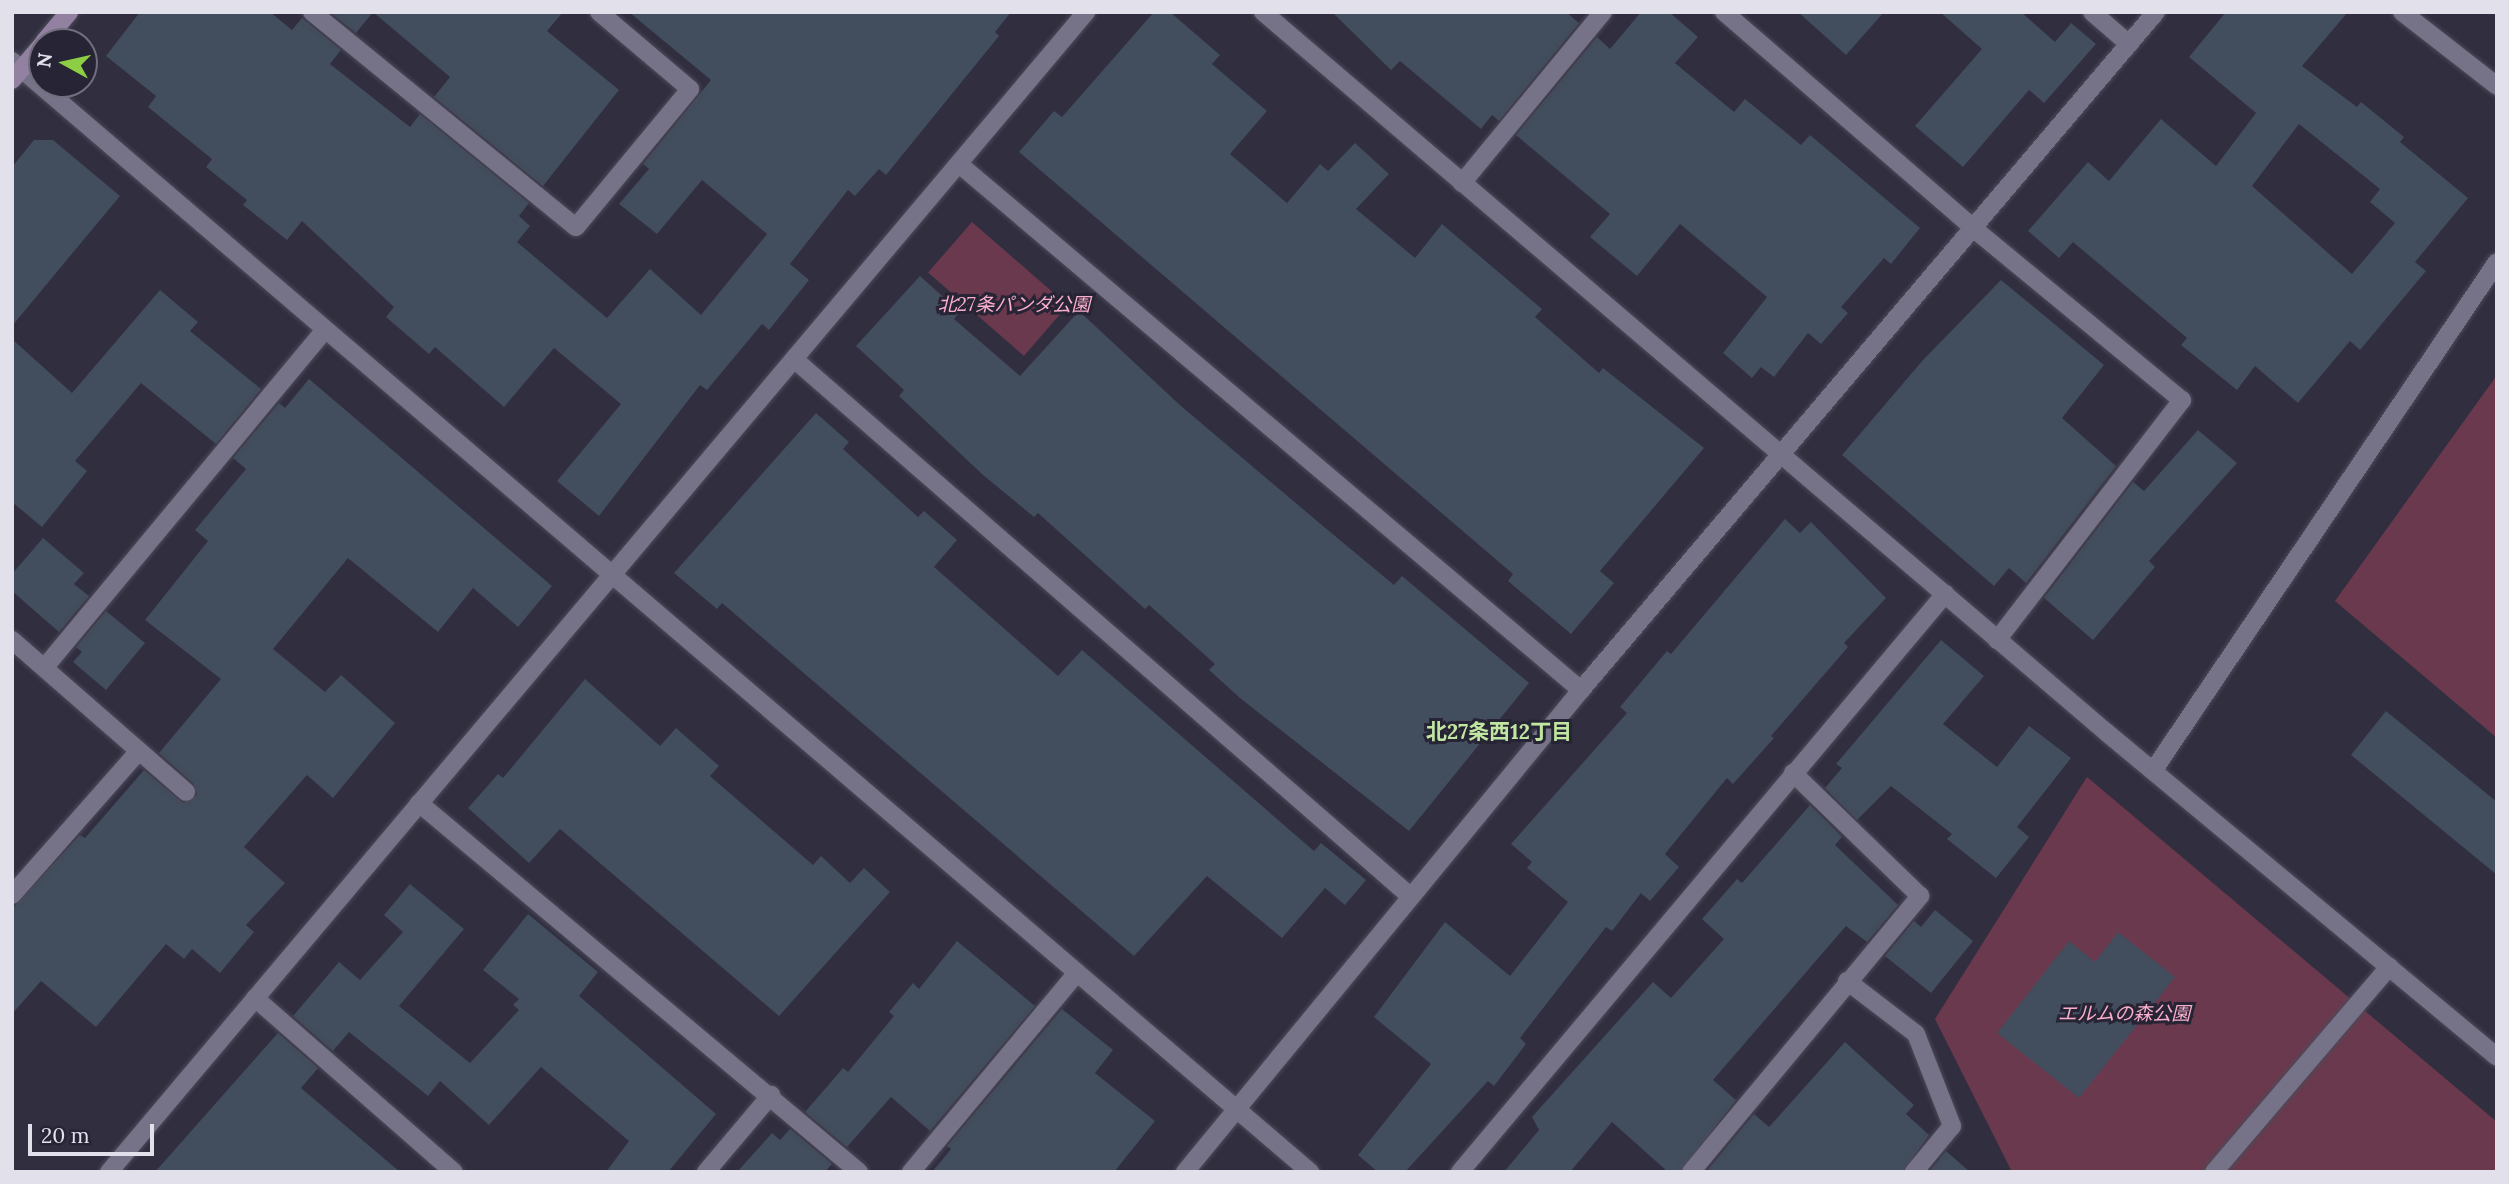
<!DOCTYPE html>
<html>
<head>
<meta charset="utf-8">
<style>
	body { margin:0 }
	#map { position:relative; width:2509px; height:1184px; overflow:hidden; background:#302e3f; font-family:Lora,"Noto Sans JP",serif }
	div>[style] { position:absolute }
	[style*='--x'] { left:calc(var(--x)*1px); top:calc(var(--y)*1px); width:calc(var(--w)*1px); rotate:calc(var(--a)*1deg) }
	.green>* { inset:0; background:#6b394e; transform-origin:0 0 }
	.building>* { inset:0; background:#424d5d }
	.roads { filter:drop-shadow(0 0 2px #4c4b59) drop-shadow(0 0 2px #4c4b59) }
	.street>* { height:18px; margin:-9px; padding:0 9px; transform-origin:9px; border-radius:9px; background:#767388 }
	.secondary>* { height:18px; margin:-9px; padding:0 9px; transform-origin:9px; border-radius:9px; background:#9281a1 }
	span { translate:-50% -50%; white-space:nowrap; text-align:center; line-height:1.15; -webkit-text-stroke:6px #262435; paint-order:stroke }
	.park-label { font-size:19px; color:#faaecb; font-style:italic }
	.neighbourhood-label { font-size:21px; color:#c1e6a1; font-weight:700 }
	.frame { position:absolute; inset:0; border:14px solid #e1e0eb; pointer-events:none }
	.north { position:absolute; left:28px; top:28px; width:70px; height:70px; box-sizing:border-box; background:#262435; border:2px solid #716f7e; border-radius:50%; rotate:278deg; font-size:19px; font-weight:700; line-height:28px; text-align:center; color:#e1e0eb }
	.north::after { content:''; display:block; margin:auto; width:24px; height:32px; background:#8dce44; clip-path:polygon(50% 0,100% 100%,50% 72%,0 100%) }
	.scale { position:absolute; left:28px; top:1124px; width:126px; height:32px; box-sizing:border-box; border:4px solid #e1e0eb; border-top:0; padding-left:9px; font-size:21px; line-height:24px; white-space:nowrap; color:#e1e0eb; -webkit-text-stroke:5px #262435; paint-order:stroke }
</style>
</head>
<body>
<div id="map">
	<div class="green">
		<i style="left:972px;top:222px;width:127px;height:67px;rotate:41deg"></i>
		<i style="clip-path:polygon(2497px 375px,2497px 738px,2335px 601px)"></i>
		<i style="clip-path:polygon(2087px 777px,2497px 1122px,2497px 1172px,2012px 1172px,1935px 1019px)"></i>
	</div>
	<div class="building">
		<i style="clip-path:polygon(140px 12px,270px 12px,292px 30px,302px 18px,341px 50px,330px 64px,410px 127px,420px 114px,529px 203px,519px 216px,530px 226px,517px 242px,607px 318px,650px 269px,701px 315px,767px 234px,702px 180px,657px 234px,619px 204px,649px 169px,643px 164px,711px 80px,629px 12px,1011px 12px,995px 32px,999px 36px,886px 175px,879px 169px,855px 196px,848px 190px,790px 264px,809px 280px,769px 330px,762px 324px,707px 390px,700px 385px,599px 516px,557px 481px,621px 404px,554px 348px,504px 407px,435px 347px,429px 354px,386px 317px,394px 307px,302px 221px,287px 240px,243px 205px,247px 200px,206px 167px,212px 159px,148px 107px,156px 96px,106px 56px)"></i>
		<i style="clip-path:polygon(330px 12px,373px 12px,356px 33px)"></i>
		<i style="clip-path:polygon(373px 12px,563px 12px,547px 31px,619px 90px,543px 186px,434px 97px,450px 77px)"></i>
		<i style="clip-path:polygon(1154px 12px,1170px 12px,1220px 55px,1212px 64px,1267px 111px,1230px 154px,1287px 203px,1320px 164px,1328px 171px,1355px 143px,1389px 174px,1356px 209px,1415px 258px,1442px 224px,1542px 309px,1535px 317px,1599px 373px,1603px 368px,1704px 448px,1600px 571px,1614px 583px,1571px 634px,1508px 581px,1513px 574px,1019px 152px,1054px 111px,1062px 117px)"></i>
		<i style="clip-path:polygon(1332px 12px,1566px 12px,1579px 23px,1499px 121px,1492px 115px,1481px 129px,1400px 61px,1391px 70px)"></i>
		<i style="clip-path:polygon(1641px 12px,1669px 12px,1698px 37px,1675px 63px,1734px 112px,1745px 99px,1801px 145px,1810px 135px,1920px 228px,1891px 264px,1884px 258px,1841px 307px,1848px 313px,1821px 344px,1808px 333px,1774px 377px,1761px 367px,1752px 378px,1723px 353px,1767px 297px,1680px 224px,1637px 276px,1590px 237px,1610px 214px,1516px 135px,1597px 37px,1610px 49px)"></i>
		<i style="clip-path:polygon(1798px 12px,1884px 12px,1846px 55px)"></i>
		<i style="clip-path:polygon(1940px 12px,2021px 12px,2055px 42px,2071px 23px,2096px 44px,2044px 103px,2029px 90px,1963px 167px,1915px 126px,1982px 49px)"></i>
		<i style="clip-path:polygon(evenodd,2226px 12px,2348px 12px,2302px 66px,2357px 107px,2361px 102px,2404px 137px,2400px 142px,2468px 198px,2415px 262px,2426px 271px,2360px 350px,2350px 341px,2298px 403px,2255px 366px,2237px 390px,2181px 345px,2187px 338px,2073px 242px,2059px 258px,2028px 231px,2088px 162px,2109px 181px,2161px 119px,2216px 166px,2256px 113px,2189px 57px,2226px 12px,2299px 124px,2380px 189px,2370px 202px,2395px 223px,2352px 274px,2252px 186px,2299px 124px)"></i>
		<i style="clip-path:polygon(34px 140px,53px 140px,120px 196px,12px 326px,12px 167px)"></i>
		<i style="clip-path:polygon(920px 276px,960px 312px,954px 319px,1020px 376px,1079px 311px,1181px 406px,1323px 526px,1394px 585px,1402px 576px,1529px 683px,1409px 831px,1240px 698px,1209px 670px,1215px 664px,1149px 605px,1145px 609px,1038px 513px,1034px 517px,983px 475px,899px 396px,904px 390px,856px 346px)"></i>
		<i style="clip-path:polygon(2001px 280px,2104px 365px,2062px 418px,2116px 466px,2026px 583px,2009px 568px,1994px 586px,1842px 455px,1923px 360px)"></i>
		<i style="clip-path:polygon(160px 290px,198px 322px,190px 331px,261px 389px,216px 444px,141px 383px,75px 461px,87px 471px,42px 527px,12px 502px,12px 339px,72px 393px)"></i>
		<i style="clip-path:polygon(309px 379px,552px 586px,518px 627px,473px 588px,438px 632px,348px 558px,273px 649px,325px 692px,341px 675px,395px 723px,333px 798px,307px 775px,244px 847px,285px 883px,246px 925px,254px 932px,220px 973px,192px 949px,184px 959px,166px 944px,96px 1027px,41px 981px,12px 1014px,12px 909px,80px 835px,85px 838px,144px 770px,183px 803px,197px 795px,193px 783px,159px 753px,221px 679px,145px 620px,208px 541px,195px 530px,246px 469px,233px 458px,279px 403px,285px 408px)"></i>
		<i style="clip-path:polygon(816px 413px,849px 442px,843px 449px,918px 517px,924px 511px,957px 540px,934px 567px,1058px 676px,1082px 650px,1314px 851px,1321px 843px,1366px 880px,1345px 905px,1325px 888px,1282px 938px,1207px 876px,1134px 956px,722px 603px,717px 609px,674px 573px)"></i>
		<i style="clip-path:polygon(2198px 430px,2237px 463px,2149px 561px,2155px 567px,2093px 640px,2044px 598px,2133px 482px,2144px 491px)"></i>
		<i style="clip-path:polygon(1785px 519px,1800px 533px,1811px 522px,1886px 598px,1844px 643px,1848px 647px,1771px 736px,1774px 738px,1733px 784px,1727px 778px,1665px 854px,1679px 867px,1650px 901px,1641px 893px,1612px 931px,1606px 927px,1520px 1038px,1526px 1044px,1494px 1086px,1488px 1081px,1405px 1172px,1378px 1172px,1358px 1155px,1431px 1064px,1374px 1017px,1445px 922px,1510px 976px,1568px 902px,1527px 868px,1532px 862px,1511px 844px,1627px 713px,1620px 707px,1667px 651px,1671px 654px)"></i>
		<i style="clip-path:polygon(43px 538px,84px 573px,74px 584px,89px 596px,59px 632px,12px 591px,12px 574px)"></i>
		<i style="clip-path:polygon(106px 611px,145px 643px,106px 690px,73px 662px,82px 652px,76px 647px)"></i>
		<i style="clip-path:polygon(1941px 640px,1984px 676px,1943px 724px,1997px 767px,2029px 726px,2071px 758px,2017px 827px,2029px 837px,1996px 878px,1947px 839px,1952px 834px,1891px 786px,1857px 820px,1825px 788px,1842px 768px,1836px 764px)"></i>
		<i style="clip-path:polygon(585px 679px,660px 746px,676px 728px,719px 766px,710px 776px,813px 865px,821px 856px,850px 883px,864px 868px,890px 892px,779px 1016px,560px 829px,529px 863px,468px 808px,498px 774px,503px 778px)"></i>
		<i style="clip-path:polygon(2386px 711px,2497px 802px,2497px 875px,2351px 755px)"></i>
		<i style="clip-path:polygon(1810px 805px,1842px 837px,1835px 845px,1898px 905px,1867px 942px,1846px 926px,1713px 1080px,1736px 1100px,1680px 1172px,1668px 1172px,1612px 1122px,1570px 1172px,1504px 1172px,1539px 1130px,1532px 1117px,1653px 982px,1671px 998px,1724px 939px,1702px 919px,1737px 879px,1742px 883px)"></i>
		<i style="clip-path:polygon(410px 884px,464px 929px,399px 1006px,470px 1063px,519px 1010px,513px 1005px,519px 999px,483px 970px,528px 914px,598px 972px,579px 996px,716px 1114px,668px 1172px,606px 1172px,629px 1141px,541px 1067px,489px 1125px,440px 1081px,428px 1096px,349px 1032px,333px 1051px,293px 1016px,339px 962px,360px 980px,403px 932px,384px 915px)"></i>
		<i style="clip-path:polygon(1935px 910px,1973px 941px,1931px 993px,1885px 956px,1914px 921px,1921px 927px)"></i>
		<i style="clip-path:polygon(2118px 932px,2175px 977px,2079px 1098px,1997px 1033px,2069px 941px,2095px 962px)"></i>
		<i style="clip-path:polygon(957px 941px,1035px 1006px,930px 1131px,891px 1097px,847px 1147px,805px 1112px,843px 1068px,848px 1072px,894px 1016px,889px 1012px,913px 983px,919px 989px)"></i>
		<i style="clip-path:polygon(1062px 1009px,1113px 1050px,1095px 1073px,1155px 1121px,1114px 1172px,932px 1172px,951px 1149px,947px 1146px)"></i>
		<i style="clip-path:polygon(278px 1033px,318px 1068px,301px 1088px,400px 1172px,155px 1172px)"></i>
		<i style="clip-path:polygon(1845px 1042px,1914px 1105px,1906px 1114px,1929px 1135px,1903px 1172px,1706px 1172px,1754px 1114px,1769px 1127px)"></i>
		<i style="clip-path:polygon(790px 1129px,832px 1164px,825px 1172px,737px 1172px,772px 1133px,780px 1140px)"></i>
		<i style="clip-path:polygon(1946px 1151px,1970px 1172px,1929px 1172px)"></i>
	</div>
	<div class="roads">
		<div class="street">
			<i style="--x:312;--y:12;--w:340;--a:39.2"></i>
			<i style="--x:576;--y:227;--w:179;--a:-50.4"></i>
			<i style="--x:690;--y:89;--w:119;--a:-139.8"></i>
			<i style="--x:1263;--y:12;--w:1109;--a:40.5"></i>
			<i style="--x:2106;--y:732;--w:508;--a:39.73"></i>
			<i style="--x:1724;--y:12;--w:330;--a:40.9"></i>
			<i style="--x:1973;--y:228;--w:271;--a:39.5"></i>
			<i style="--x:2182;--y:400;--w:303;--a:127.6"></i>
			<i style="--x:2092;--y:12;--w:49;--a:40.9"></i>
			<i style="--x:2402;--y:12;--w:120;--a:37.9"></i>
			<i style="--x:12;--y:61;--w:1709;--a:40.56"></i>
			<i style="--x:959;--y:164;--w:815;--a:40.22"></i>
			<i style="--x:1462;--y:183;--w:222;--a:-50.5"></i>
			<i style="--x:794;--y:359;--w:817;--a:41.08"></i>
			<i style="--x:12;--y:640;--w:231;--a:41.1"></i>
			<i style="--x:45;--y:667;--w:438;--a:-50.3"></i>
			<i style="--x:2153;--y:771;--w:614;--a:-55.95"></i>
			<i style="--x:419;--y:803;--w:574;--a:39.98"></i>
			<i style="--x:12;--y:895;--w:192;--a:-48.6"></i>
			<i style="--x:1847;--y:981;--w:87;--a:37.5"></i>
			<i style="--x:1916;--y:1034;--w:99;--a:68.6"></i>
			<i style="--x:1952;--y:1126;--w:60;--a:129.6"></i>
			<i style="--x:255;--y:998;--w:264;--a:41.2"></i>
			<i style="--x:109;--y:1172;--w:1517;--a:-49.89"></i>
			<i style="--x:706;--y:1172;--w:101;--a:-49.8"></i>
			<i style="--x:911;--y:1172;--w:259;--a:-50.2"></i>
			<i style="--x:1185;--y:1172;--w:624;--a:-50.59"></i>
			<i style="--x:1581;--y:690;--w:889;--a:-49.7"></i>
			<i style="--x:1460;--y:1172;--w:755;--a:-50"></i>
			<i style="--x:1691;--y:1172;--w:359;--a:-50.3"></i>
			<i style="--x:1920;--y:896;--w:177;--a:-135.9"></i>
			<i style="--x:2214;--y:1172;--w:270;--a:-49.5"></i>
		</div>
		<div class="secondary">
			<i style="--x:44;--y:42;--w:39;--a:-50"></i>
			<i style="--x:12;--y:80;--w:46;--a:-49.4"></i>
		</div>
	</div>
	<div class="park-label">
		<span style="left:1014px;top:305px">北27条パンダ公園</span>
		<span style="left:2124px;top:1014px">エルムの森公園</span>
	</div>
	<div class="neighbourhood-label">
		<span style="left:1499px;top:732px">北27条西12丁目</span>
	</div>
	<div class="frame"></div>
	<div class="north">N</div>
	<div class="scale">20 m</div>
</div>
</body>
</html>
